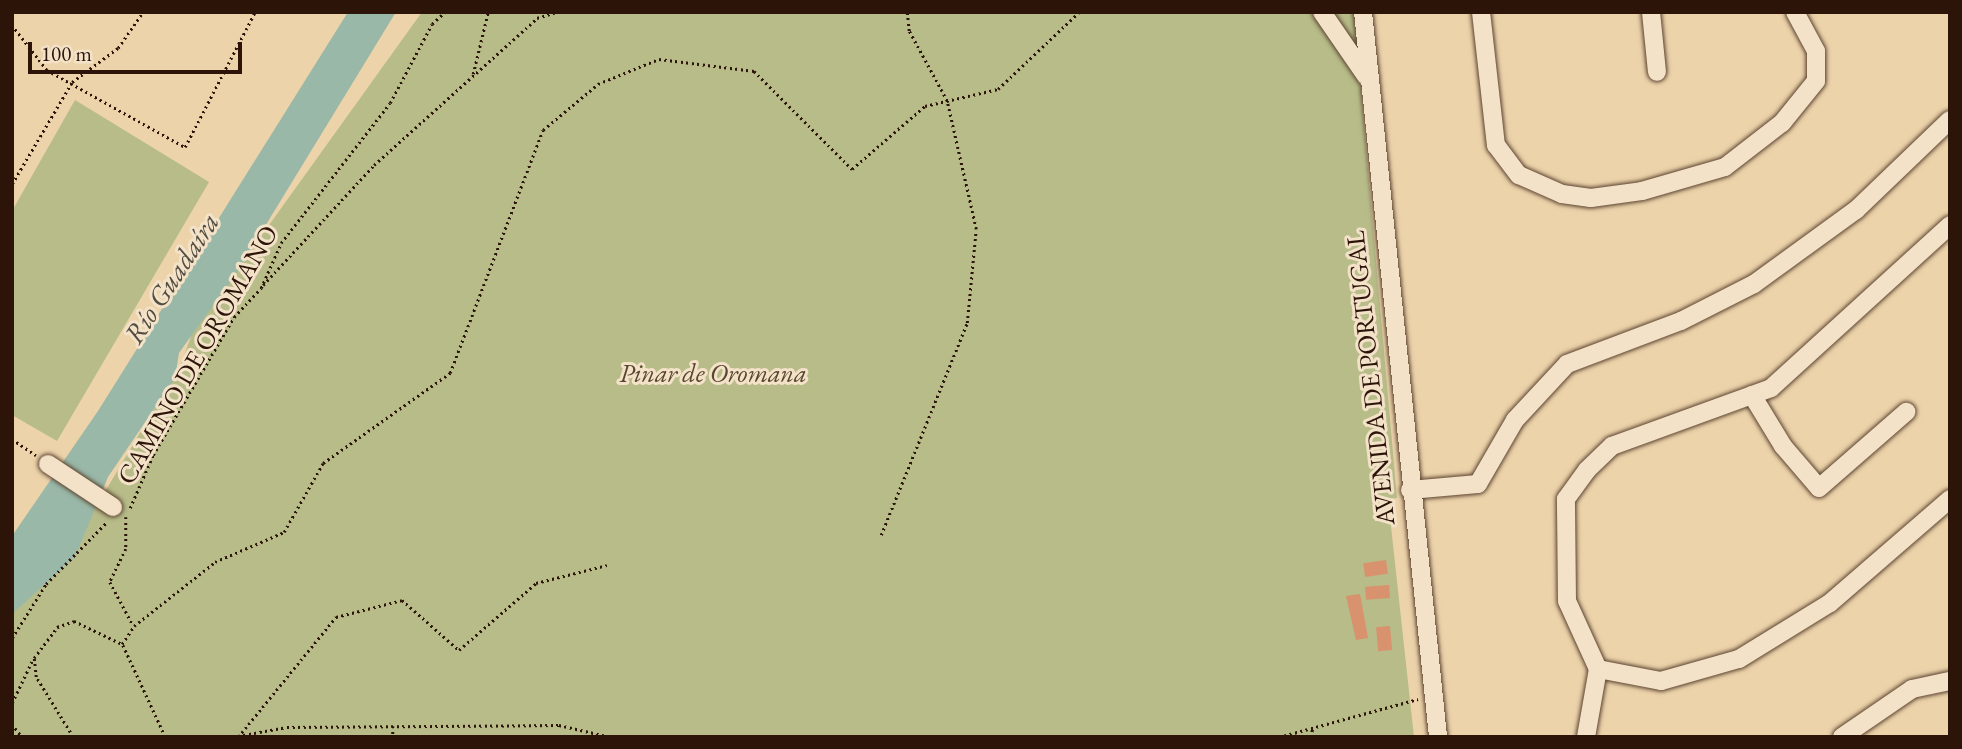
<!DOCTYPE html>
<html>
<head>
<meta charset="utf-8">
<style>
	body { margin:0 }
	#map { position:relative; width:1962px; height:749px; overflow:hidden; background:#ecd3aa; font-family:"EB Garamond",serif }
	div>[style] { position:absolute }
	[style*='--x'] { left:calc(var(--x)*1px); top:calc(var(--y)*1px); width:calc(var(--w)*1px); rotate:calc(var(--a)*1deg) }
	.green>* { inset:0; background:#b7bc89 }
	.water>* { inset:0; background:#99b8a8 }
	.building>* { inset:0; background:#d8926e; transform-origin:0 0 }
	.path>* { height:2.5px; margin-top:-1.25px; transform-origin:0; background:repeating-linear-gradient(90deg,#2c1409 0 2px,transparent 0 5.5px) }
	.roads { filter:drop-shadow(0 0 2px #5c4431) drop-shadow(0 0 2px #5c4431) }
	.minor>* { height:18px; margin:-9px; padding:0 9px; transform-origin:9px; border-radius:9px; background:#f3e2c8 }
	span { translate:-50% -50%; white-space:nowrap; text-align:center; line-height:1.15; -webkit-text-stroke:6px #f3e2c8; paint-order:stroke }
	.street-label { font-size:26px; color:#2c1409 }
	.park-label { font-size:26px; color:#56462f; font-style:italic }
	.water-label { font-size:28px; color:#524d41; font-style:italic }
	.frame { position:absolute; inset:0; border:14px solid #2c1409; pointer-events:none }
	.scale { position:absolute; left:28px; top:42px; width:214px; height:32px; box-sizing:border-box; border:4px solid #2c1409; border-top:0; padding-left:9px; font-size:21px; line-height:24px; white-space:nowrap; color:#2c1409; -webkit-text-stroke:5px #f3e2c8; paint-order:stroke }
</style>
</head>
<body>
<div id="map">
	<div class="green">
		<i style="clip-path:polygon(422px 12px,1354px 12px,1397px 498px,1388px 499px,1414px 737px,12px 737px,12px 612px,100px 500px,181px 364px,193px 331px)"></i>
		<i style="clip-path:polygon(75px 100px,209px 182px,57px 441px,12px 415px,12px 211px)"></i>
	</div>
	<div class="water">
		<i style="clip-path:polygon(348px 12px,396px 12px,237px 272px,179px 353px,175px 378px,108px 477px,75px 557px,12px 614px,12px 536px,98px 411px)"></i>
	</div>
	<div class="building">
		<i style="left:1386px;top:560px;width:14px;height:23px;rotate:82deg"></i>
		<i style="left:1389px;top:585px;width:13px;height:24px;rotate:86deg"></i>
		<i style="clip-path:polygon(1360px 594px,1368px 638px,1356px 640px,1346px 596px)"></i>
		<i style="left:1390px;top:626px;width:24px;height:14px;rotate:85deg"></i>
	</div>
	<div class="path">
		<i style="--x:12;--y:25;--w:57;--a:52.1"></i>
		<i style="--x:47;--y:70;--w:158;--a:29.2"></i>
		<i style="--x:185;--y:147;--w:152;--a:-62.6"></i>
		<i style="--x:473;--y:74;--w:64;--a:-76.4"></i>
		<i style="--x:12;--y:184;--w:118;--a:-59.5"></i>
		<i style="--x:72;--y:82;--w:57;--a:-36.5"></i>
		<i style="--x:118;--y:48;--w:44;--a:-55.2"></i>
		<i style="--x:263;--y:285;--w:163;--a:-47.2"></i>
		<i style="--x:374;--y:165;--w:219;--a:-42"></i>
		<i style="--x:537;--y:18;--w:21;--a:-17"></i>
		<i style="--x:12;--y:439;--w:29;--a:34"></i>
		<i style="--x:130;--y:508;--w:58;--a:-66.5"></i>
		<i style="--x:153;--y:455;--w:160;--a:-59.6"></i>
		<i style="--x:234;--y:317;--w:40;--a:-47"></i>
		<i style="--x:261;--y:288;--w:49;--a:-66"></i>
		<i style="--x:281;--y:243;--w:177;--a:-52.1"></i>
		<i style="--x:390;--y:103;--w:89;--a:-62"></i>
		<i style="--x:432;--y:24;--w:18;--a:-43"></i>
		<i style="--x:126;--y:517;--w:32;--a:90"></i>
		<i style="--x:126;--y:549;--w:37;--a:116"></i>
		<i style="--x:110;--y:582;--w:49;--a:61.9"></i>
		<i style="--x:881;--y:535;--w:229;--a:-67.9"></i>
		<i style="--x:967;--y:323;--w:94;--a:-84.5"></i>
		<i style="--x:976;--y:229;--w:131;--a:-102.8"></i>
		<i style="--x:947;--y:101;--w:80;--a:-118.5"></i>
		<i style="--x:909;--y:31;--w:19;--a:-96"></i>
		<i style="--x:12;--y:638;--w:64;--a:-57.8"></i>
		<i style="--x:46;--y:584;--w:87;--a:-45.5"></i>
		<i style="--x:12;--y:703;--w:49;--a:-64.5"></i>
		<i style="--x:12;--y:724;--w:16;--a:52"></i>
		<i style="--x:393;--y:726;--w:11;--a:90"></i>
		<i style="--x:238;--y:736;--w:50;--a:-10.4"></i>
		<i style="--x:287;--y:727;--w:272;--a:-0.4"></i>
		<i style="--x:559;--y:725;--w:53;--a:13"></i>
		<i style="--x:73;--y:737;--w:70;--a:-121.7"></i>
		<i style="--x:36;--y:677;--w:19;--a:-96"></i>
		<i style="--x:34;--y:658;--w:39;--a:-53"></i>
		<i style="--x:57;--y:627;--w:18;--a:-19"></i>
		<i style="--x:74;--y:621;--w:53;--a:25.6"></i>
		<i style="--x:165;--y:737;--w:102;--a:-114.8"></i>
		<i style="--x:122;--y:644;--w:22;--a:-56"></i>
		<i style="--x:134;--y:626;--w:103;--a:-38.3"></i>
		<i style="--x:215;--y:562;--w:75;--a:-23.5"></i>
		<i style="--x:284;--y:532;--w:79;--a:-60.5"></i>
		<i style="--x:323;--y:463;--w:156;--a:-35.3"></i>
		<i style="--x:450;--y:373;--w:260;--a:-69.1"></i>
		<i style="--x:543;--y:130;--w:72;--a:-39.9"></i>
		<i style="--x:598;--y:84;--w:66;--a:-22.3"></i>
		<i style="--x:659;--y:59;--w:96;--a:7.2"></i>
		<i style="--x:754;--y:71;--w:139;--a:45"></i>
		<i style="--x:852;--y:169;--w:96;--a:-40.8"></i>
		<i style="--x:925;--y:106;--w:75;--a:-13.1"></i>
		<i style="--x:998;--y:89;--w:112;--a:-43.5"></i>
		<i style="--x:238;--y:737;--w:155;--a:-50.8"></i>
		<i style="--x:336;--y:617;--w:68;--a:-14.4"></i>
		<i style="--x:402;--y:600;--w:76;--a:41.3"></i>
		<i style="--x:459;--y:650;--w:102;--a:-41"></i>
		<i style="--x:536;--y:583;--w:73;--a:-14.2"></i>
		<i style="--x:1279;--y:737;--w:144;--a:-15.3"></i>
		<i style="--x:1310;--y:737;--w:10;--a:-73"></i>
	</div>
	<div class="roads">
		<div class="minor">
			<i style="--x:1322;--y:12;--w:78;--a:55.5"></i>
			<i style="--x:1363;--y:12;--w:729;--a:84.09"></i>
			<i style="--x:1481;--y:12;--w:134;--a:83.6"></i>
			<i style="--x:1496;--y:145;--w:38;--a:53"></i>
			<i style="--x:1519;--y:175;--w:47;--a:23.8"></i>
			<i style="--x:1562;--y:194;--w:29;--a:8"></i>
			<i style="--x:1591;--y:198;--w:51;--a:-7.8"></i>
			<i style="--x:1642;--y:191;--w:86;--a:-16.1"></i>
			<i style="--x:1725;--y:167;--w:72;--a:-37.7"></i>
			<i style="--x:1782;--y:123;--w:54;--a:-51"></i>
			<i style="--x:1816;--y:81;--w:30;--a:-90"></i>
			<i style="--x:1816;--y:51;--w:44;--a:-118.3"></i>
			<i style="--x:1651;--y:12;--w:60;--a:84.3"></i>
			<i style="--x:1752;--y:395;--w:60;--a:58.7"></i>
			<i style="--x:1783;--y:446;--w:55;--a:49.4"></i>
			<i style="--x:1819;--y:488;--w:116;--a:-41.1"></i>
			<i style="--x:48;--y:464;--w:78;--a:33.5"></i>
			<i style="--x:1410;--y:490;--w:68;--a:-5"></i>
			<i style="--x:1478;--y:484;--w:74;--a:-60"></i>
			<i style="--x:1515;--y:420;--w:76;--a:-47.1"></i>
			<i style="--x:1567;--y:364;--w:122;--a:-20.7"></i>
			<i style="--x:1681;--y:321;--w:82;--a:-26.9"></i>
			<i style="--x:1754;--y:284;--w:126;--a:-36"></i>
			<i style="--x:1856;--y:210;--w:130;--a:-43.8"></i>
			<i style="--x:1598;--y:669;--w:75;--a:-114.5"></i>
			<i style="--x:1567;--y:601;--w:102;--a:-90.6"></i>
			<i style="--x:1566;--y:499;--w:36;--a:-54"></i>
			<i style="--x:1587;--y:470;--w:35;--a:-44"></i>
			<i style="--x:1612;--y:446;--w:169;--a:-20"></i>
			<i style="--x:1771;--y:388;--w:242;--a:-42.3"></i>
			<i style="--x:1598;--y:669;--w:64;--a:10.8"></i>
			<i style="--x:1661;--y:681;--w:81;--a:-15.8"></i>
			<i style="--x:1739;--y:659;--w:107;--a:-31.6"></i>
			<i style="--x:1830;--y:603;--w:159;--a:-40.9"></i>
			<i style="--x:1586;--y:737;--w:69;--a:-80"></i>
			<i style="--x:1842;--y:737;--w:85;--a:-34.4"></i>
			<i style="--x:1912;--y:689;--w:39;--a:-12"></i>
		</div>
	</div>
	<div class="street-label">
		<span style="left:198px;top:355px;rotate:-60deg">CAMINO DE OROMANO</span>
		<span style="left:1371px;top:378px;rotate:-96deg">AVENIDA DE PORTUGAL</span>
	</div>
	<div class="park-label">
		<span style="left:713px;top:374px">Pinar de Oromana</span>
	</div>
	<div class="water-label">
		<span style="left:171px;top:278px;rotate:-57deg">Río Guadaíra</span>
	</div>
	<div class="frame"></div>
	<div class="scale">100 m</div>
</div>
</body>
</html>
